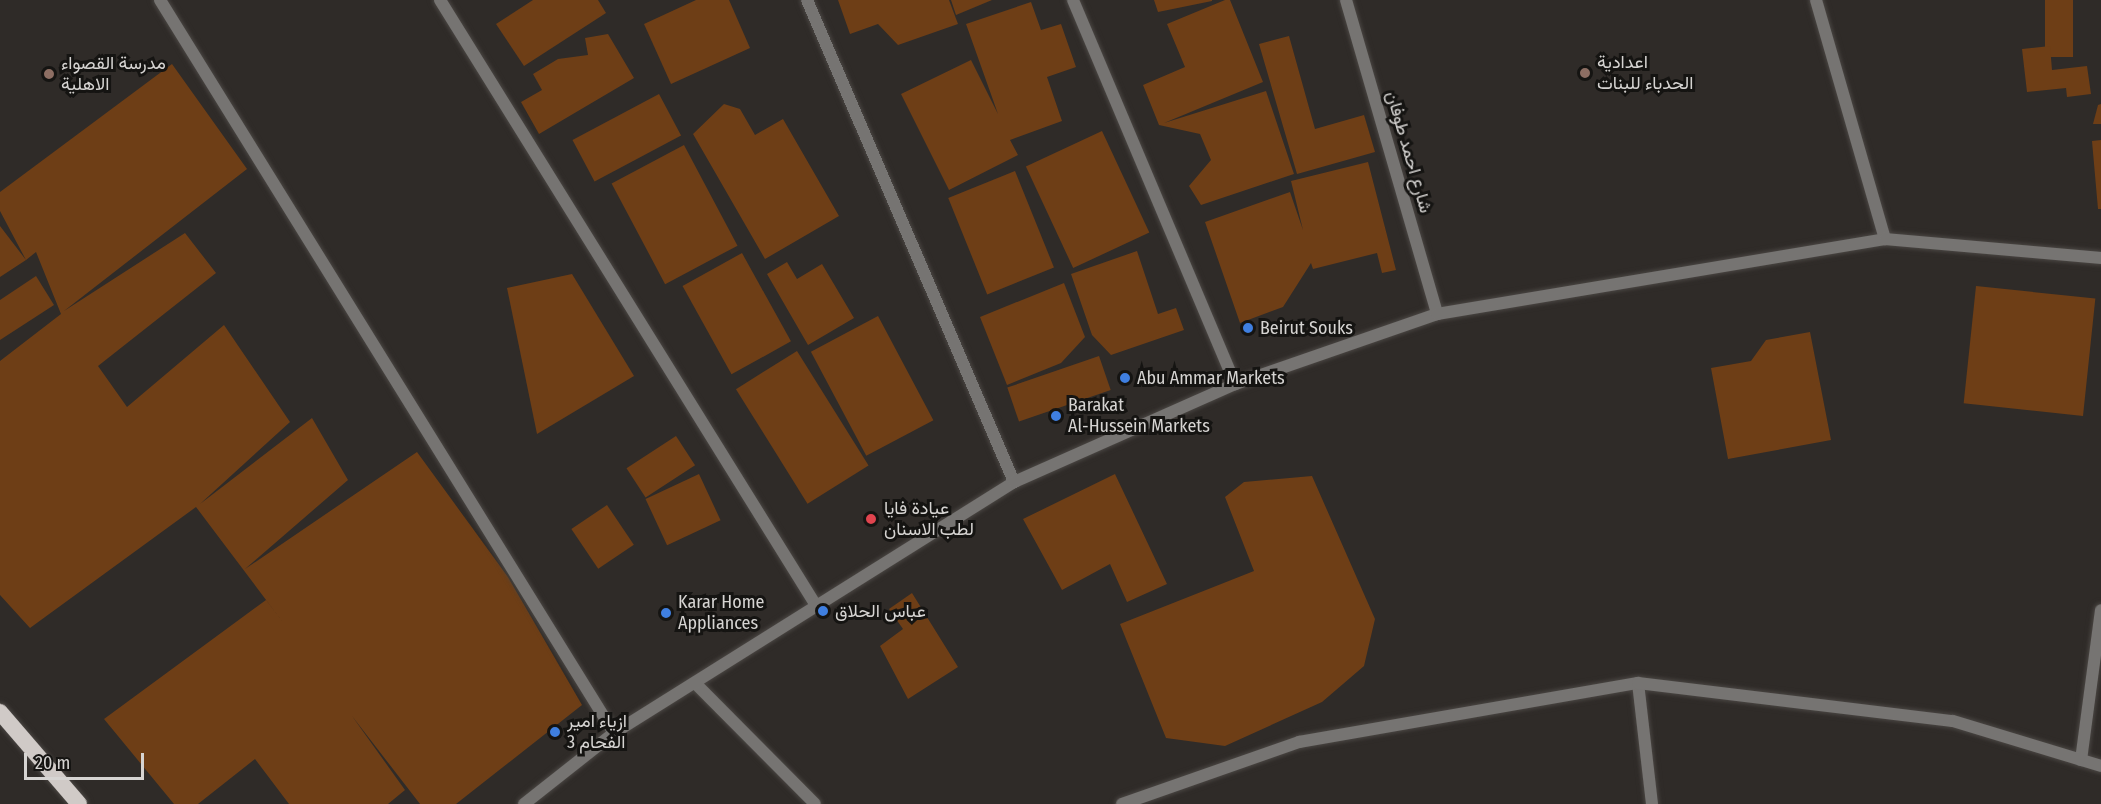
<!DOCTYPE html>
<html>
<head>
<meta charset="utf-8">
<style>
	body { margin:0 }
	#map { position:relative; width:2101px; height:804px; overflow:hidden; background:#2f2b28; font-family:"Fira Sans Condensed",Vazirmatn,sans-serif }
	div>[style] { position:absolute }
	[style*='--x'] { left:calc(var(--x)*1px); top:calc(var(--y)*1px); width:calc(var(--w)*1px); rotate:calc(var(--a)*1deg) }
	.building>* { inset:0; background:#6e3e16; transform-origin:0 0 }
	.roads { filter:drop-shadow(0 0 2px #4a4643) drop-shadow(0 0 2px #4a4643) }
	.minor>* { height:12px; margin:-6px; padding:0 6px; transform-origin:6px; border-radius:6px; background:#767472 }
	.trunk>* { height:16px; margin:-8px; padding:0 8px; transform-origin:8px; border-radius:8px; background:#d0cac7 }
	.dots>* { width:16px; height:16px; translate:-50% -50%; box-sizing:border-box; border:3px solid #151412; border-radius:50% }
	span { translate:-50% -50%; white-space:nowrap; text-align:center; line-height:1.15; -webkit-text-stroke:6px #151412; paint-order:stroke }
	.poi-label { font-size:18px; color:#d6d4d2 }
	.left { translate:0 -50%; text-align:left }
	.street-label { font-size:18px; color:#d6d4d2 }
	.scale { position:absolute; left:24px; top:753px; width:120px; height:27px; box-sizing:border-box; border:3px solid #d6d4d2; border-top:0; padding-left:8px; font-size:18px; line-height:21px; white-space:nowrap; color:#d6d4d2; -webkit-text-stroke:4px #151412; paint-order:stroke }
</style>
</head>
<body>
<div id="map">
	<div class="building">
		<i style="clip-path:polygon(533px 0,598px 0,606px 13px,524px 66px,496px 24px)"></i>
		<i style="clip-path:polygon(696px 0,729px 0,750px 48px,671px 84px,644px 24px)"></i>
		<i style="clip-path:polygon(838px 0,949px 0,958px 24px,898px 45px,878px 24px,850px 34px)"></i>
		<i style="clip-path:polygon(951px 0,992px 0,956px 15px)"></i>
		<i style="clip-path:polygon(1154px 0,1212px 0,1212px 1px,1158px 12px)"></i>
		<i style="clip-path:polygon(1225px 0,1230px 0,1263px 82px,1164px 123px,1266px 91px,1294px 174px,1201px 205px,1189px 186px,1211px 160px,1200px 134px,1159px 125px,1143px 85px,1185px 67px,1167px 24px)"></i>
		<i style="left:2045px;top:0;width:28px;height:57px"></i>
		<i style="clip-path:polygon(1031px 2px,1041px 30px,1061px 24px,1076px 67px,1047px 77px,1062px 121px,1010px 140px,1018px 155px,949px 190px,901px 94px,971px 60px,998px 114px,966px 24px)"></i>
		<i style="clip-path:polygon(608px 34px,634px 78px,539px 134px,521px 102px,542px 90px,533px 74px,558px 59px,588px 55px,585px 38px)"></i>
		<i style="clip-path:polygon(1289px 36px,1315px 129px,1364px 115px,1375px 152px,1297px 174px,1259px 44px)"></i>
		<i style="clip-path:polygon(2050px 46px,2052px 70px,2087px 66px,2091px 94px,2067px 97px,2066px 88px,2027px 92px,2022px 49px)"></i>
		<i style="clip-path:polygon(172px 64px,247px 169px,64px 311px,185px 233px,216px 273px,98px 366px,127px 407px,224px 325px,290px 422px,200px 504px,312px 418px,348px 480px,245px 569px,417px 452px,508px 577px,582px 705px,456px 804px,420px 804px,352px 716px,405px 790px,388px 804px,289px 804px,255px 759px,198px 804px,174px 804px,104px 719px,266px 600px,288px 629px,196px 507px,30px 628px,0 595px,0 361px,61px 314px,36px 252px,26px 260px,0 277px,0 226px,26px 260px,0 211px,0 192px)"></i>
		<i style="left:659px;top:94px;width:47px;height:98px;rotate:62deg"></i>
		<i style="clip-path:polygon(724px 104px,740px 109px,755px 135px,783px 119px,839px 216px,765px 259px,693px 134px)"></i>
		<i style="clip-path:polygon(2101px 104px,2101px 124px,2093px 124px,2098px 105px)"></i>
		<i style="left:1102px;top:131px;width:112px;height:84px;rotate:65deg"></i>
		<i style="clip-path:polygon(2101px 140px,2101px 209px,2098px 209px,2092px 141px)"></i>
		<i style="left:684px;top:145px;width:114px;height:82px;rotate:62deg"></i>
		<i style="clip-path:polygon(1368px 162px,1396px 270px,1382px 273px,1377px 253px,1313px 269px,1311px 263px,1283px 307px,1240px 323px,1205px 222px,1290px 192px,1303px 230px,1291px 181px)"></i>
		<i style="left:1015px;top:171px;width:104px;height:72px;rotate:68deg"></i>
		<i style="clip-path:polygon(1137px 251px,1158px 314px,1176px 308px,1184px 330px,1111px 355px,1092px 335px,1071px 274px)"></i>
		<i style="left:742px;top:253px;width:101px;height:68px;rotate:61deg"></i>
		<i style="clip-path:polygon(787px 262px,797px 279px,822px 264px,854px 318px,808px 345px,767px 274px)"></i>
		<i style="clip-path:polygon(572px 274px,634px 376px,537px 434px,507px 288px)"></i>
		<i style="clip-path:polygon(36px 276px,54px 305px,0 340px,0 300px)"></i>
		<i style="clip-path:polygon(1064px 283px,1085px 337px,1061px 363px,1007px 385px,980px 317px)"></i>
		<i style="left:1976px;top:286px;width:120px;height:118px;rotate:6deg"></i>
		<i style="left:878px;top:316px;width:118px;height:76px;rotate:62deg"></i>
		<i style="clip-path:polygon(1810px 332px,1831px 440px,1728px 459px,1711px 368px,1751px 361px,1766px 340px)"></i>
		<i style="left:797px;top:351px;width:135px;height:72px;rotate:58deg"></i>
		<i style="left:1099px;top:356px;width:36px;height:97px;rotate:71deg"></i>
		<i style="left:676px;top:436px;width:35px;height:59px;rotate:57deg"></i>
		<i style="left:699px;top:474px;width:51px;height:59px;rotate:65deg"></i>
		<i style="clip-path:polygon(1115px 474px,1167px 584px,1127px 602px,1110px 564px,1062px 590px,1023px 519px)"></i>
		<i style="clip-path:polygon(1312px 476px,1375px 619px,1364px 666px,1322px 702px,1225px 746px,1166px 738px,1120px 624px,1254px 571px,1225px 497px,1244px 482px)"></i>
		<i style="left:607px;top:505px;width:48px;height:43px;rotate:56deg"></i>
		<i style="clip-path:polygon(912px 593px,958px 667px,908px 699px,880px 646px,903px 629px,889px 609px)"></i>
	</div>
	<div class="roads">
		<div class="minor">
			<i style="--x:160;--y:0;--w:862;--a:58.23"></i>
			<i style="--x:440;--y:0;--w:715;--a:58.16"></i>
			<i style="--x:807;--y:0;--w:525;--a:66.76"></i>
			<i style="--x:1073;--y:0;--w:417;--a:67.1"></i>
			<i style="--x:1346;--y:0;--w:327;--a:73.8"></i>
			<i style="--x:1816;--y:0;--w:249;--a:73.9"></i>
			<i style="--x:695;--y:683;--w:170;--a:45.2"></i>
			<i style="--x:1638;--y:683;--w:122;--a:83.4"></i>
			<i style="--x:2081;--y:760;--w:151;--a:-82.4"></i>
			<i style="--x:524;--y:804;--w:115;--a:-38.3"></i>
			<i style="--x:614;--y:733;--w:472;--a:-32.1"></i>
			<i style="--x:1014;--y:482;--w:242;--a:-23.9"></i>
			<i style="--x:1235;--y:384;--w:214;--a:-19.1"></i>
			<i style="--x:1437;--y:314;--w:454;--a:-9.5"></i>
			<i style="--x:1885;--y:239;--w:217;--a:5"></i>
			<i style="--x:1122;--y:804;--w:188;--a:-19.3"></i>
			<i style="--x:1299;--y:742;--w:344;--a:-9.9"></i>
			<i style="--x:1638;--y:683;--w:317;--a:6.9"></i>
			<i style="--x:1953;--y:721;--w:155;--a:16.9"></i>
		</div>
		<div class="trunk">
			<i style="--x:0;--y:712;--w:121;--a:49.3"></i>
		</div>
	</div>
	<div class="dots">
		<i style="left:1585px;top:73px;background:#8d6e63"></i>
		<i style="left:49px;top:74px;background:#8d6e63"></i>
		<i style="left:1248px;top:328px;background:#3f7fe0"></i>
		<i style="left:1125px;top:378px;background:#3f7fe0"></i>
		<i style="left:1056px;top:416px;background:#3f7fe0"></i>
		<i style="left:871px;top:519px;background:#e0444e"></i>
		<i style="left:823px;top:611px;background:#3f7fe0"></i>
		<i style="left:666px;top:613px;background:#3f7fe0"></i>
		<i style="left:555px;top:732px;background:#3f7fe0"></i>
	</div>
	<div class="poi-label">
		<span class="left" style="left:1597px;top:73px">اعدادية<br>الحدباء للبنات</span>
		<span class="left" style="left:61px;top:74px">مدرسة القصواء<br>الاهلية</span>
		<span class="left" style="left:1260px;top:328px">Beirut Souks</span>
		<span class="left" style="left:1137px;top:378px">Abu Ammar Markets</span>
		<span class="left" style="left:1068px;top:416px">Barakat<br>Al-Hussein Markets</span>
		<span class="left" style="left:884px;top:519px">عيادة فايا<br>لطب الاسنان</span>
		<span class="left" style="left:678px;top:613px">Karar Home<br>Appliances</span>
		<span class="left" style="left:835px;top:611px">عباس الحلاق</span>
		<span class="left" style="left:567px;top:732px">ازياء امير<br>الفحام 3</span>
	</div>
	<div class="street-label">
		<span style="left:1409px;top:152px;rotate:74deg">شارع احمد طوفان</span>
	</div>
	<div class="scale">20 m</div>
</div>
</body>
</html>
